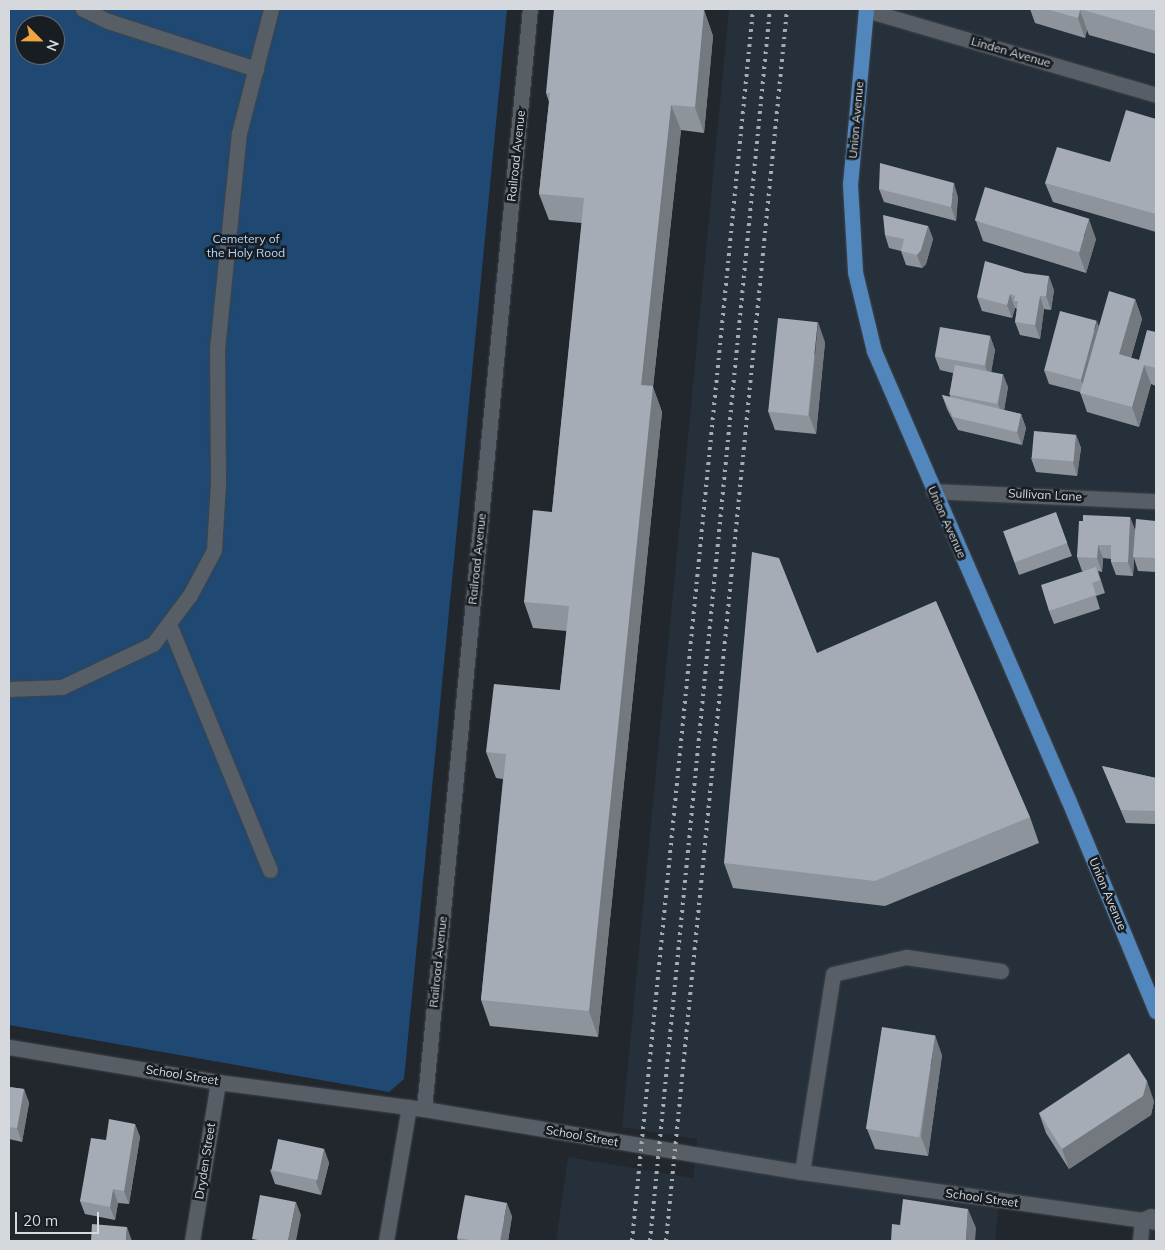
<!DOCTYPE html>
<html>
<head>
<meta charset="utf-8">
<style>
	body { margin:0 }
	#map { position:relative; width:1165px; height:1250px; overflow:hidden; background:#21272d; font-family:Mulish,sans-serif }
	div>[style] { position:absolute }
	[style*='--x'] { left:calc(var(--x)*1px); top:calc(var(--y)*1px); width:calc(var(--w)*1px); rotate:calc(var(--a)*1deg) }
	.built>* { inset:0; background:#26303b }
	.green>* { inset:0; background:#1f4973 }
	.roads { filter:drop-shadow(0 0 1px #404449) drop-shadow(0 0 1px #404449) }
	.minor>* { height:15px; margin:-7.5px; padding:0 7.5px; transform-origin:7.5px; border-radius:7.5px; background:#585e65 }
	.major>* { height:15px; margin:-7.5px; padding:0 7.5px; transform-origin:7.5px; border-radius:7.5px; background:#5287bd }
	.rail>* { height:4px; margin-top:-2px; transform-origin:0; background:repeating-linear-gradient(90deg,#a7abb0 0 2.5px,transparent 0 7.5px) }
	.wall>* { inset:0; background:#8e949c }
	.shaded-wall>* { inset:0; background:#74787f }
	.building>* { inset:0; background:#a5acb5; transform-origin:0 0 }
	span { translate:-50% -50%; white-space:nowrap; text-align:center; line-height:1.15; -webkit-text-stroke:5px #181d23; paint-order:stroke }
	.street-label { font-size:12px; color:#d5d9dd }
	.park-label { font-size:12px; color:#b6d6f9 }
	.frame { position:absolute; inset:0; border:10px solid #d5d9dd; pointer-events:none }
	.north { position:absolute; left:15px; top:15px; width:50px; height:50px; box-sizing:border-box; background:#181d23; border:1px solid #64686d; border-radius:50%; rotate:113deg; font-size:14px; font-weight:700; line-height:20px; text-align:center; color:#d5d9dd }
	.north::after { content:''; display:block; margin:auto; width:18px; height:22px; background:#f0a63f; clip-path:polygon(50% 0,100% 100%,50% 72%,0 100%) }
	.scale { position:absolute; left:15px; top:1212px; width:84px; height:22px; box-sizing:border-box; border:2px solid #d5d9dd; border-top:0; padding-left:6px; font-size:15px; line-height:18px; white-space:nowrap; color:#d5d9dd; -webkit-text-stroke:4px #181d23; paint-order:stroke }
</style>
</head>
<body>
<div id="map">
	<div class="built">
		<i style="clip-path:polygon(729px 9px,1156px 9px,1156px 1241px,1140px 1241px,1142px 1221px,999px 1200px,995px 1241px,556px 1241px,568px 1157px,693px 1178px,693px 1182px,697px 1139px,622px 1127px)"></i>
	</div>
	<div class="green">
		<i style="clip-path:polygon(evenodd,9px 9px,507px 9px,404px 1079px,389px 1092px,9px 1025px,9px 9px,25px 25px,55px 25px,55px 55px,25px 55px,25px 25px)"></i>
	</div>
	<div class="roads">
		<div class="minor">
			<i style="--x:83;--y:9;--w:28;--a:26"></i>
			<i style="--x:108;--y:21;--w:156;--a:18"></i>
			<i style="--x:866;--y:10;--w:302;--a:16.3"></i>
			<i style="--x:933;--y:491;--w:223;--a:2.6"></i>
			<i style="--x:169;--y:624;--w:266;--a:67.7"></i>
			<i style="--x:9;--y:689;--w:53;--a:-2.2"></i>
			<i style="--x:62;--y:687;--w:101;--a:-25.3"></i>
			<i style="--x:153;--y:644;--w:61;--a:-52.9"></i>
			<i style="--x:190;--y:595;--w:51;--a:-61.9"></i>
			<i style="--x:214;--y:550;--w:68;--a:-86.6"></i>
			<i style="--x:218;--y:482;--w:133;--a:-90.4"></i>
			<i style="--x:217;--y:349;--w:217;--a:-84.2"></i>
			<i style="--x:239;--y:133;--w:128;--a:-75.5"></i>
			<i style="--x:9;--y:1047;--w:212;--a:9.5"></i>
			<i style="--x:218;--y:1082;--w:208;--a:7.5"></i>
			<i style="--x:424;--y:1109;--w:383;--a:9.5"></i>
			<i style="--x:802;--y:1172;--w:358;--a:8"></i>
			<i style="--x:424;--y:1109;--w:1105;--a:-84.5"></i>
			<i style="--x:802;--y:1172;--w:200;--a:-81.1"></i>
			<i style="--x:833;--y:974;--w:75;--a:-13.1"></i>
			<i style="--x:906;--y:957;--w:96;--a:8.4"></i>
			<i style="--x:192;--y:1241;--w:161;--a:-80.7"></i>
			<i style="--x:386;--y:1241;--w:136;--a:-80.3"></i>
			<i style="--x:1140;--y:1241;--w:21;--a:-85"></i>
			<i style="--x:1142;--y:1220;--w:10;--a:-24"></i>
		</div>
		<div class="major">
			<i style="--x:866;--y:9;--w:176;--a:95.2"></i>
			<i style="--x:850;--y:184;--w:88;--a:86.7"></i>
			<i style="--x:855;--y:272;--w:81;--a:76.5"></i>
			<i style="--x:874;--y:351;--w:488;--a:66.6"></i>
			<i style="--x:1068;--y:799;--w:230;--a:67.5"></i>
		</div>
	</div>
	<div class="rail">
		<i style="--x:632;--y:1241;--w:1238;--a:-84.39"></i>
		<i style="--x:650;--y:1241;--w:1238;--a:-84.44"></i>
		<i style="--x:666;--y:1241;--w:1238;--a:-84.39"></i>
	</div>
	<div class="wall">
		<i style="clip-path:polygon(1030px 9px,1156px 9px,1156px 54px,1089px 35px,1087px 30px,1085px 38px,1035px 23px)"></i>
		<i style="clip-path:polygon(704px 10px,713px 36px,704px 133px,681px 130px,653px 387px,662px 412px,598px 1037px,490px 1026px,481px 1000px,503px 779px,496px 778px,486px 752px,560px 690px,567px 631px,533px 628px,524px 602px,552px 512px,582px 223px,549px 220px,539px 194px,549px 102px,546px 93px)"></i>
		<i style="clip-path:polygon(1156px 119px,1156px 232px,1053px 202px,1045px 183px,1110px 162px)"></i>
		<i style="clip-path:polygon(879px 189px,958px 197px,956px 221px,884px 202px)"></i>
		<i style="clip-path:polygon(976px 221px,1096px 239px,1086px 273px,983px 241px)"></i>
		<i style="clip-path:polygon(928px 226px,933px 239px,926px 264px,922px 268px,906px 265px,901px 251px,889px 248px,885px 235px)"></i>
		<i style="clip-path:polygon(1054px 290px,1051px 310px,1044px 309px,1040px 339px,1020px 335px,1015px 322px,1017px 310px,1016px 308px,1015px 308px,1012px 318px,982px 311px,977px 297px)"></i>
		<i style="clip-path:polygon(1135px 299px,1142px 319px,1131px 358px,1139px 360px,1156px 332px,1156px 386px,1151px 384px,1139px 427px,1087px 412px,1080px 392px,1049px 384px,1044px 370px,1099px 326px)"></i>
		<i style="clip-path:polygon(990px 336px,995px 350px,991px 372px,1008px 387px,1004px 410px,1021px 414px,1026px 428px,1022px 445px,958px 430px,947px 409px,942px 395px,950px 397px,950px 395px,953px 373px,940px 370px,935px 357px)"></i>
		<i style="clip-path:polygon(825px 342px,816px 434px,775px 430px,768px 411px)"></i>
		<i style="clip-path:polygon(1076px 435px,1081px 448px,1077px 476px,1036px 472px,1031px 458px)"></i>
		<i style="clip-path:polygon(1130px 517px,1135px 530px,1156px 521px,1156px 572px,1138px 571px,1134px 558px,1133px 576px,1116px 575px,1111px 562px,1111px 559px,1103px 558px,1102px 572px,1098px 571px,1105px 593px,1096px 596px,1100px 609px,1054px 624px,1049px 611px,1084px 571px,1082px 571px,1077px 557px,1083px 521px)"></i>
		<i style="clip-path:polygon(1003px 531px,1067px 543px,1072px 556px,1019px 575px)"></i>
		<i style="clip-path:polygon(817px 653px,1030px 817px,1039px 843px,885px 906px,733px 888px,724px 863px)"></i>
		<i style="clip-path:polygon(1102px 766px,1156px 778px,1156px 824px,1126px 823px)"></i>
		<i style="clip-path:polygon(942px 1055px,928px 1156px,875px 1149px,867px 1129px)"></i>
		<i style="clip-path:polygon(9px 1087px,24px 1089px,29px 1103px,22px 1142px,9px 1139px)"></i>
		<i style="clip-path:polygon(1154px 1101px,1151px 1115px,1069px 1169px,1046px 1133px,1039px 1113px)"></i>
		<i style="clip-path:polygon(135px 1124px,140px 1137px,129px 1204px,118px 1203px,115px 1220px,85px 1214px,80px 1201px,106px 1140px)"></i>
		<i style="clip-path:polygon(324px 1149px,329px 1163px,321px 1195px,275px 1184px,270px 1170px)"></i>
		<i style="clip-path:polygon(512px 1216px,508px 1241px,458px 1241px,457px 1238px)"></i>
	</div>
	<div class="shaded-wall">
		<i style="clip-path:polygon(704px 10px,713px 36px,704px 133px,695px 107px)"></i>
		<i style="clip-path:polygon(1080px 10px,1087px 30px,1085px 38px,1078px 18px)"></i>
		<i style="clip-path:polygon(671px 105px,681px 130px,653px 387px,662px 412px,598px 1037px,589px 1011px,641px 385px)"></i>
		<i style="clip-path:polygon(954px 183px,958px 197px,956px 221px,951px 207px)"></i>
		<i style="clip-path:polygon(1089px 219px,1096px 239px,1086px 273px,1079px 254px)"></i>
		<i style="clip-path:polygon(928px 226px,933px 239px,926px 264px,922px 268px,917px 255px)"></i>
		<i style="clip-path:polygon(1049px 276px,1054px 290px,1051px 310px,1046px 296px)"></i>
		<i style="clip-path:polygon(1010px 294px,1015px 308px,1012px 318px,1007px 305px)"></i>
		<i style="clip-path:polygon(1040px 296px,1044px 309px,1040px 339px,1035px 325px)"></i>
		<i style="clip-path:polygon(1135px 299px,1142px 319px,1126px 374px,1119px 354px)"></i>
		<i style="clip-path:polygon(1097px 321px,1102px 335px,1086px 394px,1081px 380px)"></i>
		<i style="clip-path:polygon(818px 322px,825px 342px,816px 434px,809px 415px)"></i>
		<i style="clip-path:polygon(990px 336px,995px 350px,990px 379px,985px 366px)"></i>
		<i style="clip-path:polygon(1144px 365px,1151px 384px,1139px 427px,1132px 407px)"></i>
		<i style="clip-path:polygon(1003px 374px,1008px 387px,1003px 417px,998px 404px)"></i>
		<i style="clip-path:polygon(1021px 414px,1026px 428px,1022px 445px,1017px 432px)"></i>
		<i style="clip-path:polygon(1076px 435px,1081px 448px,1077px 476px,1073px 462px)"></i>
		<i style="clip-path:polygon(1130px 517px,1135px 530px,1133px 576px,1128px 562px)"></i>
		<i style="clip-path:polygon(1098px 545px,1103px 558px,1102px 572px,1097px 558px)"></i>
		<i style="clip-path:polygon(935px 1035px,942px 1055px,928px 1156px,921px 1136px)"></i>
		<i style="clip-path:polygon(1147px 1081px,1154px 1101px,1151px 1115px,1069px 1169px,1062px 1149px)"></i>
		<i style="clip-path:polygon(24px 1089px,29px 1103px,22px 1142px,17px 1128px)"></i>
		<i style="clip-path:polygon(135px 1124px,140px 1137px,129px 1204px,124px 1191px)"></i>
		<i style="clip-path:polygon(324px 1149px,329px 1163px,321px 1195px,316px 1182px)"></i>
		<i style="clip-path:polygon(113px 1189px,118px 1203px,115px 1220px,110px 1207px)"></i>
		<i style="clip-path:polygon(296px 1202px,301px 1215px,296px 1241px,288px 1241px)"></i>
		<i style="clip-path:polygon(507px 1203px,512px 1216px,508px 1241px,500px 1241px)"></i>
		<i style="clip-path:polygon(968px 1209px,976px 1228px,975px 1241px,966px 1241px)"></i>
		<i style="clip-path:polygon(127px 1227px,132px 1241px,126px 1241px)"></i>
	</div>
	<div class="building">
		<i style="clip-path:polygon(554px 9px,687px 9px,704px 10px,695px 107px,671px 105px,641px 385px,653px 386px,589px 1011px,481px 1000px,506px 754px,486px 752px,494px 684px,560px 690px,569px 606px,524px 602px,533px 510px,552px 512px,584px 198px,539px 194px,550px 93px,546px 93px)"></i>
		<i style="clip-path:polygon(1046px 9px,1080px 9px,1080px 10px,1078px 18px)"></i>
		<i style="clip-path:polygon(1080px 9px,1156px 9px,1156px 31px)"></i>
		<i style="clip-path:polygon(1126px 110px,1156px 119px,1156px 214px,1045px 183px,1057px 147px,1110px 162px)"></i>
		<i style="clip-path:polygon(880px 163px,954px 183px,951px 207px,879px 189px)"></i>
		<i style="left:985px;top:187px;width:109px;height:35px;rotate:17deg"></i>
		<i style="clip-path:polygon(883px 215px,928px 226px,921px 250px,917px 255px,901px 251px,904px 239px,885px 235px)"></i>
		<i style="clip-path:polygon(985px 261px,1025px 273px,1049px 276px,1046px 296px,1040px 296px,1035px 325px,1015px 322px,1018px 301px,1014px 301px,1015px 296px,1010px 294px,1007px 305px,977px 297px)"></i>
		<i style="clip-path:polygon(1109px 291px,1135px 299px,1119px 354px,1139px 360px,1147px 330px,1156px 332px,1156px 368px,1144px 365px,1132px 407px,1080px 393px)"></i>
		<i style="left:1060px;top:311px;width:38px;height:61px;rotate:15deg"></i>
		<i style="left:778px;top:318px;width:40px;height:94px;rotate:6deg"></i>
		<i style="left:940px;top:327px;width:51px;height:30px;rotate:10deg"></i>
		<i style="left:955px;top:365px;width:49px;height:30px;rotate:11deg"></i>
		<i style="clip-path:polygon(942px 395px,1021px 414px,1017px 432px,953px 417px)"></i>
		<i style="left:1034px;top:431px;width:42px;height:27px;rotate:5deg"></i>
		<i style="left:1056px;top:512px;width:33px;height:56px;rotate:70deg"></i>
		<i style="clip-path:polygon(1083px 515px,1130px 517px,1128px 562px,1111px 562px,1111px 545px,1098px 545px,1097px 558px,1077px 557px,1079px 521px,1083px 521px)"></i>
		<i style="clip-path:polygon(1136px 519px,1156px 521px,1156px 558px,1133px 557px)"></i>
		<i style="clip-path:polygon(752px 552px,779px 558px,817px 653px,936px 601px,1030px 817px,875px 881px,724px 863px)"></i>
		<i style="clip-path:polygon(1096px 567px,1100px 580px,1092px 583px,1096px 595px,1049px 611px,1041px 585px)"></i>
		<i style="clip-path:polygon(1102px 766px,1156px 778px,1156px 811px,1121px 810px)"></i>
		<i style="left:882px;top:1027px;width:54px;height:103px;rotate:9deg"></i>
		<i style="clip-path:polygon(1129px 1053px,1147px 1081px,1143px 1096px,1062px 1149px,1039px 1113px)"></i>
		<i style="clip-path:polygon(9px 1087px,24px 1089px,17px 1128px,9px 1127px)"></i>
		<i style="clip-path:polygon(109px 1119px,135px 1124px,124px 1191px,113px 1189px,110px 1207px,80px 1201px,91px 1138px,106px 1140px)"></i>
		<i style="left:278px;top:1139px;width:47px;height:32px;rotate:12deg"></i>
		<i style="clip-path:polygon(260px 1195px,296px 1202px,288px 1241px,263px 1241px,252px 1239px)"></i>
		<i style="clip-path:polygon(465px 1195px,507px 1203px,500px 1241px,477px 1241px,457px 1238px)"></i>
		<i style="clip-path:polygon(903px 1199px,968px 1209px,966px 1241px,891px 1241px,892px 1224px,900px 1225px)"></i>
		<i style="clip-path:polygon(92px 1224px,127px 1227px,126px 1241px,91px 1241px)"></i>
	</div>
	<div class="street-label">
		<span style="left:1011px;top:52px;rotate:16deg">Linden Avenue</span>
		<span style="left:856px;top:120px;rotate:-85deg">Union Avenue</span>
		<span style="left:516px;top:156px;rotate:-84deg">Railroad Avenue</span>
		<span style="left:1045px;top:495px;rotate:3deg">Sullivan Lane</span>
		<span style="left:947px;top:522px;rotate:66deg">Union Avenue</span>
		<span style="left:477px;top:559px;rotate:-84deg">Railroad Avenue</span>
		<span style="left:1108px;top:894px;rotate:67deg">Union Avenue</span>
		<span style="left:438px;top:962px;rotate:-84deg">Railroad Avenue</span>
		<span style="left:182px;top:1075px;rotate:9deg">School Street</span>
		<span style="left:582px;top:1136px;rotate:10deg">School Street</span>
		<span style="left:205px;top:1161px;rotate:-81deg">Dryden Street</span>
		<span style="left:982px;top:1198px;rotate:8deg">School Street</span>
	</div>
	<div class="park-label">
		<span style="left:246px;top:246px">Cemetery of<br>the Holy Rood</span>
	</div>
	<div class="frame"></div>
	<div class="north">N</div>
	<div class="scale">20 m</div>
</div>
</body>
</html>
